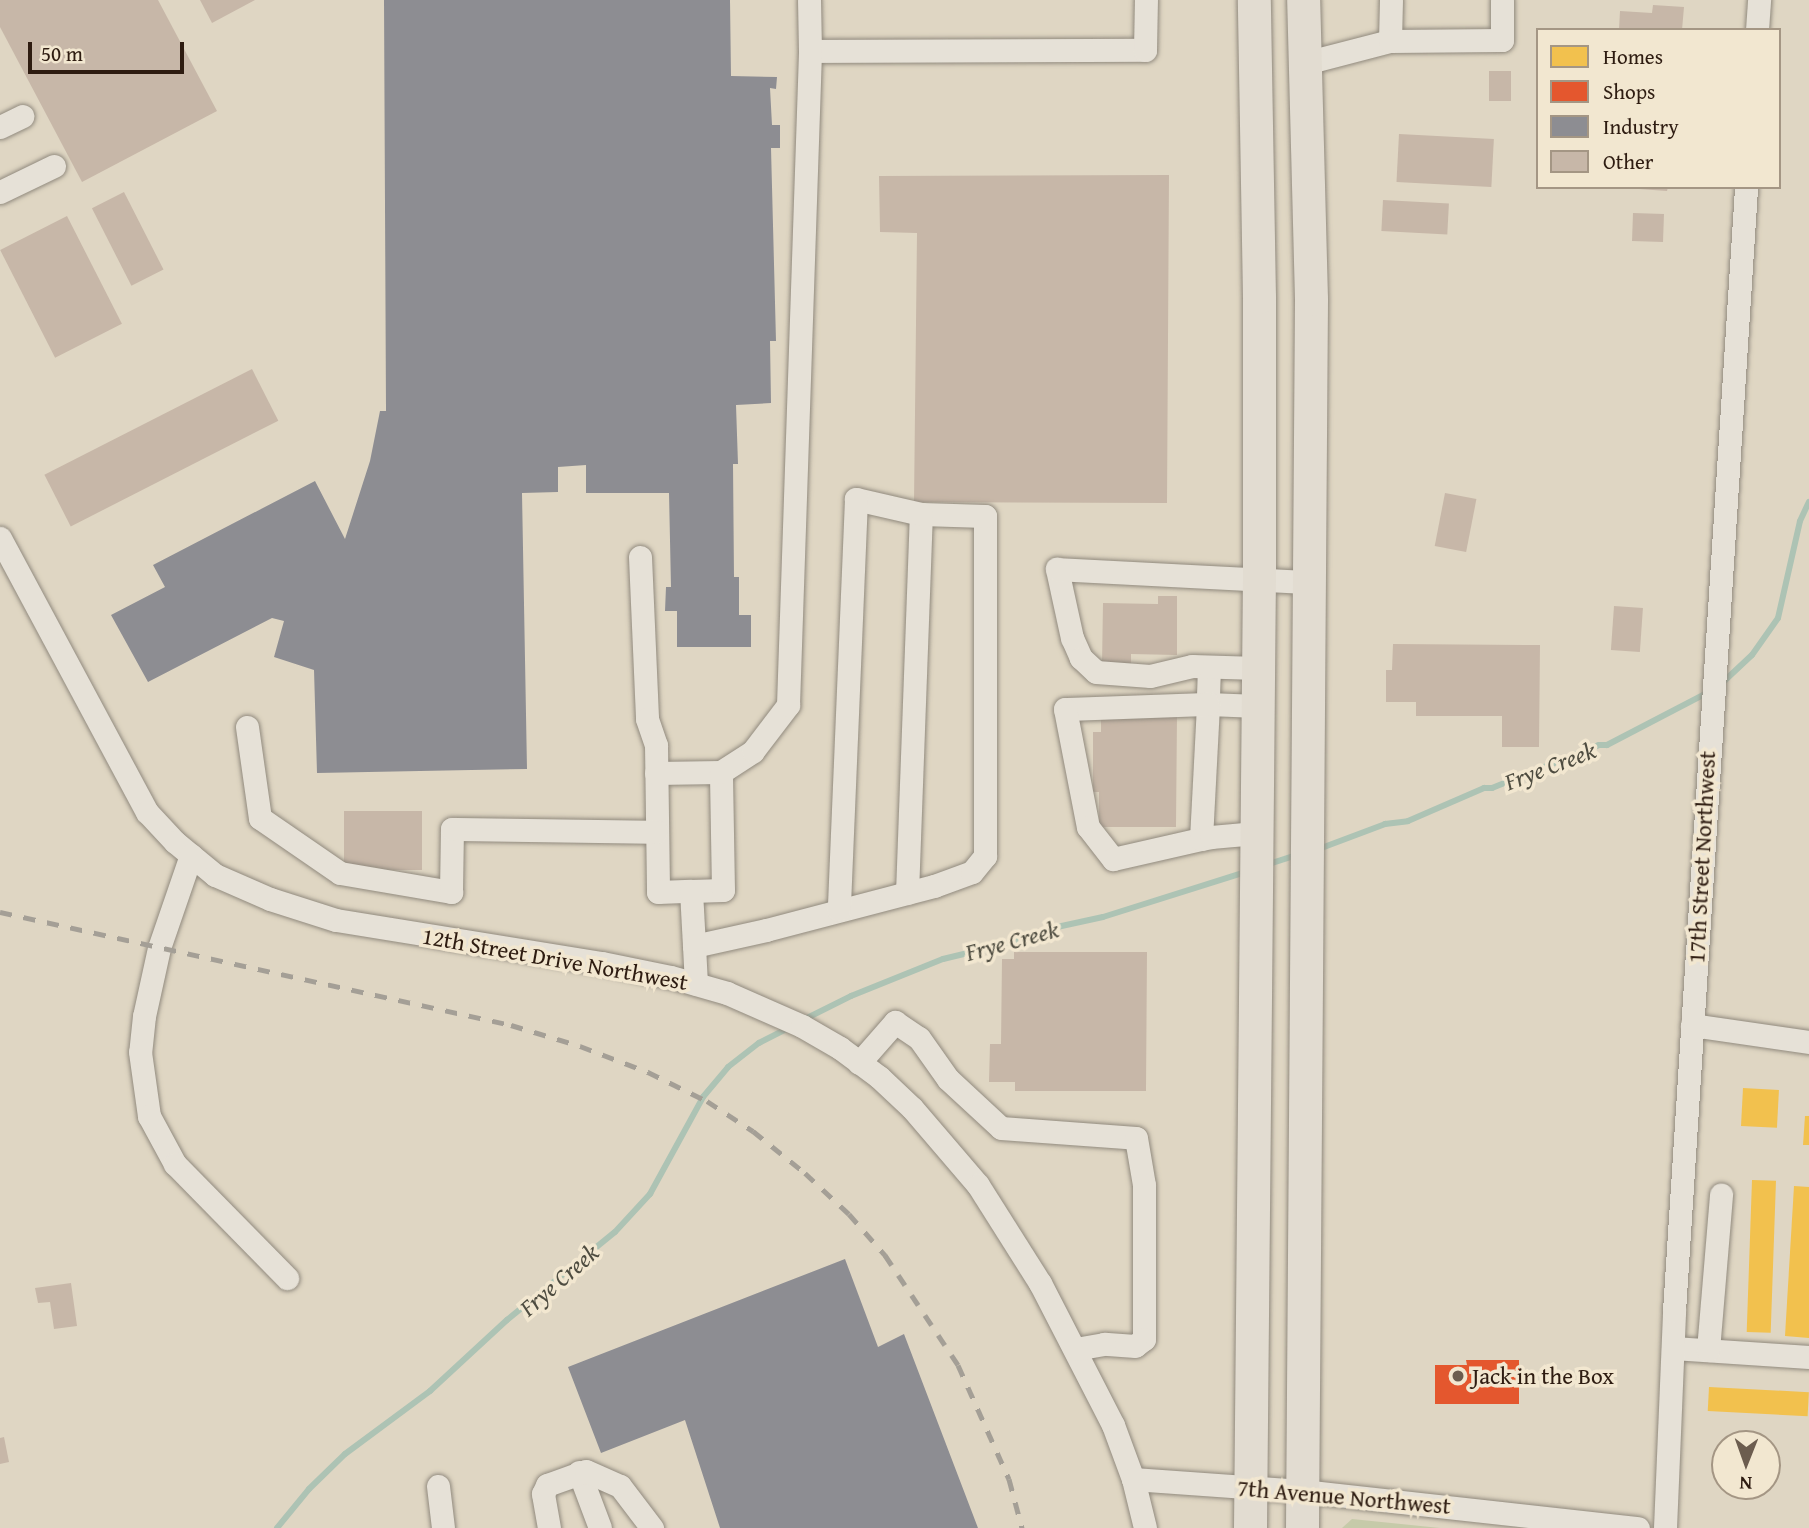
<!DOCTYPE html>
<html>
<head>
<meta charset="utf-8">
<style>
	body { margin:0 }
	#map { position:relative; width:1809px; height:1528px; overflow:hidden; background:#dfd6c3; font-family:"Gentium Book Plus",serif }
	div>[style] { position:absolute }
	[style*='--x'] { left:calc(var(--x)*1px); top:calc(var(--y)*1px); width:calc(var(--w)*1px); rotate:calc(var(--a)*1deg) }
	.green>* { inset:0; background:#c6caa9 }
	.homes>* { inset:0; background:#f2c14e; transform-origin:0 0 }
	.shops>* { inset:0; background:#e4572e }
	.industry>* { inset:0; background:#8d8d92 }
	.stream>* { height:6px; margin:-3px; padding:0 3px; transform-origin:3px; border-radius:3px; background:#adc3b4 }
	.building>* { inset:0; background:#c7b7a8; transform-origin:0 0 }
	.roads { filter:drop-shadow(0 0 2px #918a7e) drop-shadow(0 0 2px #918a7e) }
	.minor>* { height:23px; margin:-11.5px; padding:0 11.5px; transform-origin:11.5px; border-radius:11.5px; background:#e6e1d7 }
	.highway>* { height:33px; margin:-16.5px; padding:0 16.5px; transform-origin:16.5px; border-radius:16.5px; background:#e2dcd1 }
	.rail>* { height:5px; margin-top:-2.5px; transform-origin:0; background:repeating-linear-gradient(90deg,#a49f96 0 12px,transparent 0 24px) }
	.dots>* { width:19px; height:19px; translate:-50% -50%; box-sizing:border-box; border:4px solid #f2e7d0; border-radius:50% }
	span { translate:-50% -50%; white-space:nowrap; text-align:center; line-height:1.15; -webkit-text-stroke:7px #f2e7d0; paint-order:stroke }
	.street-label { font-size:23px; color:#2e1c11 }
	.poi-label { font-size:23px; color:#2e1c11 }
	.left { translate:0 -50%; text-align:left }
	.water-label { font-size:24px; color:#4e4c40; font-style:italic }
	.legend { position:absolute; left:1536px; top:28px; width:245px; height:161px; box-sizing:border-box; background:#f2e7d0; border:2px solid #a49684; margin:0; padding:9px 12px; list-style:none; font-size:21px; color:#2e1c11 }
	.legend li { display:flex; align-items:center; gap:14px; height:35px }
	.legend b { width:35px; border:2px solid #a49684 }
	.north { position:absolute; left:1711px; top:1430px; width:70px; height:70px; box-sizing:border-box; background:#f2e7d0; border:2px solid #a49684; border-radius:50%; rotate:181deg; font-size:19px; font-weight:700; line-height:28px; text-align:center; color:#2e1c11 }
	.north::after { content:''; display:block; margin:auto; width:24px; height:32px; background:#6c5d4f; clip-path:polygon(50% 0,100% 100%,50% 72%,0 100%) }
	.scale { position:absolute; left:28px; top:42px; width:156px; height:32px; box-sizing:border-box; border:4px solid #2e1c11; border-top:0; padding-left:9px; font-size:21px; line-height:24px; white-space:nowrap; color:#2e1c11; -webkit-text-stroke:5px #f2e7d0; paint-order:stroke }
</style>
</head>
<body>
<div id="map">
	<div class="green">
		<i style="clip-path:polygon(1352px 1519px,1440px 1528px,1342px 1528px)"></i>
	</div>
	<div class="homes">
		<i style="left:1743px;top:1088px;width:36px;height:38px;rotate:3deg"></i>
		<i style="clip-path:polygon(1805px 1116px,1809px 1116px,1809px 1145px,1803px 1145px)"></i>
		<i style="left:1752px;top:1180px;width:24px;height:152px;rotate:2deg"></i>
		<i style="clip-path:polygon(1794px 1186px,1809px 1187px,1809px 1338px,1785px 1336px)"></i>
		<i style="left:1709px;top:1387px;width:100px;height:24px;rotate:3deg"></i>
	</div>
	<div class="shops">
		<i style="clip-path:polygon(1466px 1360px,1519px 1360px,1519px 1404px,1435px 1404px,1435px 1365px,1467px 1365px)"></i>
	</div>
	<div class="industry">
		<i style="clip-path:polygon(384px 0,730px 0,731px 76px,777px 77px,776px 89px,770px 88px,772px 125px,780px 125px,780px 148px,771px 148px,776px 341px,770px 341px,771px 403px,736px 405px,738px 464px,733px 464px,734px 577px,739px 577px,739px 615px,751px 615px,751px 647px,677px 647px,677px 611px,665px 611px,666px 587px,671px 587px,669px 493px,586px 493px,586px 465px,558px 467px,558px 492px,522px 493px,527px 769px,317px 773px,314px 670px,274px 657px,284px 621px,272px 618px,148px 682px,111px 615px,165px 587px,153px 565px,315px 481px,345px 539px,370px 461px,380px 411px,386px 411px)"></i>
		<i style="clip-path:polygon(845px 1259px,878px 1347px,904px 1334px,978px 1528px,720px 1528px,685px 1420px,601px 1453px,568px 1367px)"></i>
	</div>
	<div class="stream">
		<i style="--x:1721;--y:684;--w:42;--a:-43.1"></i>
		<i style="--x:1752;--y:655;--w:45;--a:-54.9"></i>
		<i style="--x:1778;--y:618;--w:99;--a:-77.2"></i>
		<i style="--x:1800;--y:521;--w:21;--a:-65"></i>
		<i style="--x:1316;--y:850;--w:74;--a:-20.6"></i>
		<i style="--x:1385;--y:824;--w:23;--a:-7"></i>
		<i style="--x:1408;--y:821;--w:83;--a:-23.5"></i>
		<i style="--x:1484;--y:788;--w:8;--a:0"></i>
		<i style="--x:1492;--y:788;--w:115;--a:-21.9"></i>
		<i style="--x:1599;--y:745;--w:8;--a:0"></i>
		<i style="--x:1607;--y:745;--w:115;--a:-27.5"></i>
		<i style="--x:1266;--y:865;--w:32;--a:-18"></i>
		<i style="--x:803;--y:1020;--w:54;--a:-26.6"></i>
		<i style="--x:851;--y:996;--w:99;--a:-21.9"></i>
		<i style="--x:943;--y:959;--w:102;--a:-13.6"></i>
		<i style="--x:1042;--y:935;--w:17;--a:-28"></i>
		<i style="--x:1057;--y:927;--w:47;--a:-12.3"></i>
		<i style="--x:1103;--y:917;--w:150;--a:-17.5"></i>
		<i style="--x:277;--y:1528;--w:50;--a:-50.6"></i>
		<i style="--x:309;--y:1489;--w:50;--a:-44.2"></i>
		<i style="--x:345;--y:1454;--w:106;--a:-36.5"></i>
		<i style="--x:430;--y:1391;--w:105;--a:-42.7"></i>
		<i style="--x:507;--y:1320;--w:139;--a:-39.2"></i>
		<i style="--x:615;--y:1232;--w:52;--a:-47.4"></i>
		<i style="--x:650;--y:1194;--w:111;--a:-61.3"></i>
		<i style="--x:703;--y:1097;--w:39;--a:-50"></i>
		<i style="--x:728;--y:1067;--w:39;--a:-38"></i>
		<i style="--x:759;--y:1043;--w:36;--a:-27"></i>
	</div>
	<div class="building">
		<i style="clip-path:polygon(0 0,158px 0,217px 111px,82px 182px,0 27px)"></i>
		<i style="clip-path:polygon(200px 0,255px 0,212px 23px)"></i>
		<i style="clip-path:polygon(1653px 5px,1684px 7px,1682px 30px,1619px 30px,1620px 11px,1652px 13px)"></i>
		<i style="left:1489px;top:71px;width:22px;height:30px"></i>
		<i style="left:1399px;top:134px;width:95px;height:48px;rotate:3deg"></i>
		<i style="clip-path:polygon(1169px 175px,1167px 503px,914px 502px,917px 233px,880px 232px,879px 176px)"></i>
		<i style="clip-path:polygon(1639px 187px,1668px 187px,1667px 191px,1639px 189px)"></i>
		<i style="left:124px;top:192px;width:87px;height:36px;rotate:63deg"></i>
		<i style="left:1383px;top:200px;width:66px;height:31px;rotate:3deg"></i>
		<i style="left:1633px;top:213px;width:31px;height:28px;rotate:2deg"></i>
		<i style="left:67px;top:216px;width:121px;height:75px;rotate:63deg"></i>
		<i style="left:252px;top:369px;width:58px;height:233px;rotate:63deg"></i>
		<i style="left:1445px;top:493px;width:32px;height:54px;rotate:11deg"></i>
		<i style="clip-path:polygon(1158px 596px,1177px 596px,1177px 655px,1131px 654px,1131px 665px,1102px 665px,1103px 603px,1158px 604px)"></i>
		<i style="left:1614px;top:606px;width:29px;height:44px;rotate:4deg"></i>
		<i style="clip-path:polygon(1393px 644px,1540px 645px,1539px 747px,1502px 747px,1502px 716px,1416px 716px,1416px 702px,1386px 702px,1386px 670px,1392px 670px)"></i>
		<i style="clip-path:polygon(1101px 716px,1177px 716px,1176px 827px,1099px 827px,1099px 792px,1093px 792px,1093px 732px,1101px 732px)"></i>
		<i style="left:344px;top:811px;width:78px;height:59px"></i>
		<i style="clip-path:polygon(1014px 952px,1147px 952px,1146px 1091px,1015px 1091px,1015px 1082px,989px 1082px,990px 1044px,1001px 1044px,1002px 959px,1014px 959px)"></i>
		<i style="clip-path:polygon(71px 1283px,77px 1326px,54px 1329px,50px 1302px,38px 1303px,35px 1288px)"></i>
		<i style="clip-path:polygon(4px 1437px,9px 1462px,0 1464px,0 1438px)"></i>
	</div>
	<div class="roads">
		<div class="minor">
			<i style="--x:1757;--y:30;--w:30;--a:-86"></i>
			<i style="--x:1390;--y:41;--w:41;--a:-88.6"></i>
			<i style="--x:810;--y:51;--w:335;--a:-0.2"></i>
			<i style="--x:1145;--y:50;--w:50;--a:-88.9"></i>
			<i style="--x:1305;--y:63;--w:88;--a:-14.5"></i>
			<i style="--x:1390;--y:41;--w:112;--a:-0.5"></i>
			<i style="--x:1502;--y:40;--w:40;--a:-90"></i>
			<i style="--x:0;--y:127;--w:25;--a:-26"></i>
			<i style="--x:0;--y:192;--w:60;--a:-25.7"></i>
			<i style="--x:0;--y:538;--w:311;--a:61.8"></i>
			<i style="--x:147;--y:812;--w:41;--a:47"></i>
			<i style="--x:175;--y:842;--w:52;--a:39.5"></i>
			<i style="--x:215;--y:875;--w:60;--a:23.6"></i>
			<i style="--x:270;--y:899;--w:69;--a:17.7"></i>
			<i style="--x:336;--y:920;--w:269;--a:9.2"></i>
			<i style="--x:602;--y:963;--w:70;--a:11.5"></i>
			<i style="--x:671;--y:977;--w:58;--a:15.9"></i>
			<i style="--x:727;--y:993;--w:82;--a:23.7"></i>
			<i style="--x:802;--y:1026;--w:44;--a:30.1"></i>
			<i style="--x:840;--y:1048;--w:49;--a:36.6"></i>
			<i style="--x:879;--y:1077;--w:45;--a:43.2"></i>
			<i style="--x:912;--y:1108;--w:101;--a:49.4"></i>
			<i style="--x:978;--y:1185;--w:116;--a:57.7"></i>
			<i style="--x:1040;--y:1283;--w:160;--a:62.8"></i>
			<i style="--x:1113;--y:1425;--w:58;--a:69.7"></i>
			<i style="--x:1133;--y:1479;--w:50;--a:76.2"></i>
			<i style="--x:640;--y:557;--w:162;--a:87.5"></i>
			<i style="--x:647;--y:719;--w:28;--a:71"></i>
			<i style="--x:656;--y:745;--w:147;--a:89.2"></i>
			<i style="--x:658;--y:892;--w:33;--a:-2"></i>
			<i style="--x:1209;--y:667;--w:37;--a:92"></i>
			<i style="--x:1208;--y:704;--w:50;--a:2.3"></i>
			<i style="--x:1258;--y:668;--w:66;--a:-178.3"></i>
			<i style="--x:1192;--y:666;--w:43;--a:166.6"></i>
			<i style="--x:1150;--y:676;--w:54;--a:-175.8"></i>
			<i style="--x:1096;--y:672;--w:21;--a:-137"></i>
			<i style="--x:1081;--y:658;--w:22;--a:-114"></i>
			<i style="--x:1072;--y:638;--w:71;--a:-102.3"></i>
			<i style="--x:1057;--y:569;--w:252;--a:3"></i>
			<i style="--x:247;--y:727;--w:92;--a:81.9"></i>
			<i style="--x:260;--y:818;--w:97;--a:34.5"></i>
			<i style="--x:340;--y:873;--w:113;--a:9.7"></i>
			<i style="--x:451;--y:892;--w:63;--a:-89.1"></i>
			<i style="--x:452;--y:829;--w:204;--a:0.8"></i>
			<i style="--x:656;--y:773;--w:65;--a:-0.9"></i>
			<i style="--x:1201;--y:839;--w:135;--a:-87"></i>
			<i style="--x:1208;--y:704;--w:143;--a:178"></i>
			<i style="--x:1065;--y:709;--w:120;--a:79"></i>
			<i style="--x:1088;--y:827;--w:41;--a:52"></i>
			<i style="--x:1113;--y:859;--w:90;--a:-12.8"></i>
			<i style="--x:1201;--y:839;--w:10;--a:-11"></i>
			<i style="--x:1211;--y:837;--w:45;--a:-5.1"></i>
			<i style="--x:191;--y:855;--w:98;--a:109"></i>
			<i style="--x:159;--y:948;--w:70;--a:102.4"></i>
			<i style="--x:144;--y:1016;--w:36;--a:96"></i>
			<i style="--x:140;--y:1052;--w:65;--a:82"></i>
			<i style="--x:149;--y:1116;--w:55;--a:61.6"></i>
			<i style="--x:175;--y:1164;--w:160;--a:45.5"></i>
			<i style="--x:907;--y:893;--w:379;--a:-87.9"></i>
			<i style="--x:694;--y:946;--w:55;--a:-93.1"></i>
			<i style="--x:691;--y:891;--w:32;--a:-2"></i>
			<i style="--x:723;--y:890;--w:118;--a:-91"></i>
			<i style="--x:721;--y:772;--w:38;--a:-33"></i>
			<i style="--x:753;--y:751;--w:58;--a:-52.7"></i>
			<i style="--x:788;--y:705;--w:654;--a:-88.07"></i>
			<i style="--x:810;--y:51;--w:51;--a:-91.1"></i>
			<i style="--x:696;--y:984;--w:38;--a:-93"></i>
			<i style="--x:694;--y:946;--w:74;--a:-12.5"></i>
			<i style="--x:766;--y:930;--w:174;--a:-14.7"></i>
			<i style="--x:934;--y:886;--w:40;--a:-20.2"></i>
			<i style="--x:972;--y:872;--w:21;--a:-51"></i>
			<i style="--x:985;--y:856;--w:340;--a:-90"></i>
			<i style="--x:985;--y:516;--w:64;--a:-178.2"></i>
			<i style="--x:921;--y:514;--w:67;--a:-167"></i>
			<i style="--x:856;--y:499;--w:411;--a:92.4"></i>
			<i style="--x:1692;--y:1025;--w:118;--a:8.3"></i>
			<i style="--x:859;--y:1063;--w:55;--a:-48.7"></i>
			<i style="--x:895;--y:1022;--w:29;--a:34"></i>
			<i style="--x:919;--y:1038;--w:50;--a:54.7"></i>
			<i style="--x:948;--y:1079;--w:72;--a:42.8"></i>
			<i style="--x:1001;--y:1128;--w:135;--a:4.2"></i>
			<i style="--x:1136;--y:1138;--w:48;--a:80.3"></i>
			<i style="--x:1144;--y:1185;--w:154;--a:90"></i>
			<i style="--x:1144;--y:1339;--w:11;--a:142"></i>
			<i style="--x:1135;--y:1346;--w:31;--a:-176"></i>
			<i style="--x:1104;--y:1344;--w:29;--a:170"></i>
			<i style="--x:1673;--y:1348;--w:136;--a:3.8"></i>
			<i style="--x:1708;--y:1350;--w:156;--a:-85.2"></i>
			<i style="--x:579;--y:1472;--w:60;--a:69.4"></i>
			<i style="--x:1133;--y:1479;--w:169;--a:4.1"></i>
			<i style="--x:1302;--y:1491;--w:338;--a:6.3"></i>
			<i style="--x:438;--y:1486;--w:42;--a:83.2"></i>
			<i style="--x:549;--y:1528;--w:35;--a:-100"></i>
			<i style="--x:543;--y:1494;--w:10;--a:-66"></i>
			<i style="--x:547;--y:1485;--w:41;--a:-19.7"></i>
			<i style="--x:586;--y:1471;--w:37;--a:24"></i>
			<i style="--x:620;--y:1486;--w:53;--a:52.7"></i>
			<i style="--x:1665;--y:1528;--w:217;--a:-87.6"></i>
			<i style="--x:1674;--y:1311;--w:1126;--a:-86.33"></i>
		</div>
		<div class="highway">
			<i style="--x:1250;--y:1528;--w:948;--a:-89.46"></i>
			<i style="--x:1259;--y:580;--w:283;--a:-90"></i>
			<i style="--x:1259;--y:297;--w:297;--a:-91"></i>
			<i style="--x:1302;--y:1528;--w:1229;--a:-89.58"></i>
			<i style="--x:1311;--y:299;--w:299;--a:-91.5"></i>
		</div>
	</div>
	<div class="rail">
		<i style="--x:0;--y:912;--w:523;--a:12.47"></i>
		<i style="--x:511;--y:1025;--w:72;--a:16.9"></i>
		<i style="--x:580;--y:1046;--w:73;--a:20.9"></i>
		<i style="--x:648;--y:1072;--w:66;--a:26.2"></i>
		<i style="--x:707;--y:1101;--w:55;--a:33.1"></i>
		<i style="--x:753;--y:1131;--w:67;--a:38.9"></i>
		<i style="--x:805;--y:1173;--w:60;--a:43"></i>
		<i style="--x:849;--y:1214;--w:55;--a:48.7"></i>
		<i style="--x:885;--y:1255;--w:132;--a:56.4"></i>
		<i style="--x:958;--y:1365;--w:125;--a:65.9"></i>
		<i style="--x:1009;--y:1479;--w:51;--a:75.1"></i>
	</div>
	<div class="dots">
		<i style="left:1458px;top:1376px;background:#6c5d4f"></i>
	</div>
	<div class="street-label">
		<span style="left:1702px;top:857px;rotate:-87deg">17th Street Northwest</span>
		<span style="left:555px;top:959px;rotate:10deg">12th Street Drive Northwest</span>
		<span style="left:1344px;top:1497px;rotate:5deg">7th Avenue Northwest</span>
	</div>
	<div class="poi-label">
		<span class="left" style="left:1472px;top:1376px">Jack in the Box</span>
	</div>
	<div class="water-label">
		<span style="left:1550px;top:766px;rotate:-21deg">Frye Creek</span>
		<span style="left:1012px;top:941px;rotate:-15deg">Frye Creek</span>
		<span style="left:559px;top:1280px;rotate:-41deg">Frye Creek</span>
	</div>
	<ul class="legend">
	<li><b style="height:19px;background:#f2c14e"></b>Homes</li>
	<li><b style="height:19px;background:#e4572e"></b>Shops</li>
	<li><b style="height:19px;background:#8d8d92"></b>Industry</li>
	<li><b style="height:19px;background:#c7b7a8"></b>Other</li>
	</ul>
	<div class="north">N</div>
	<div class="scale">50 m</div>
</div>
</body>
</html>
